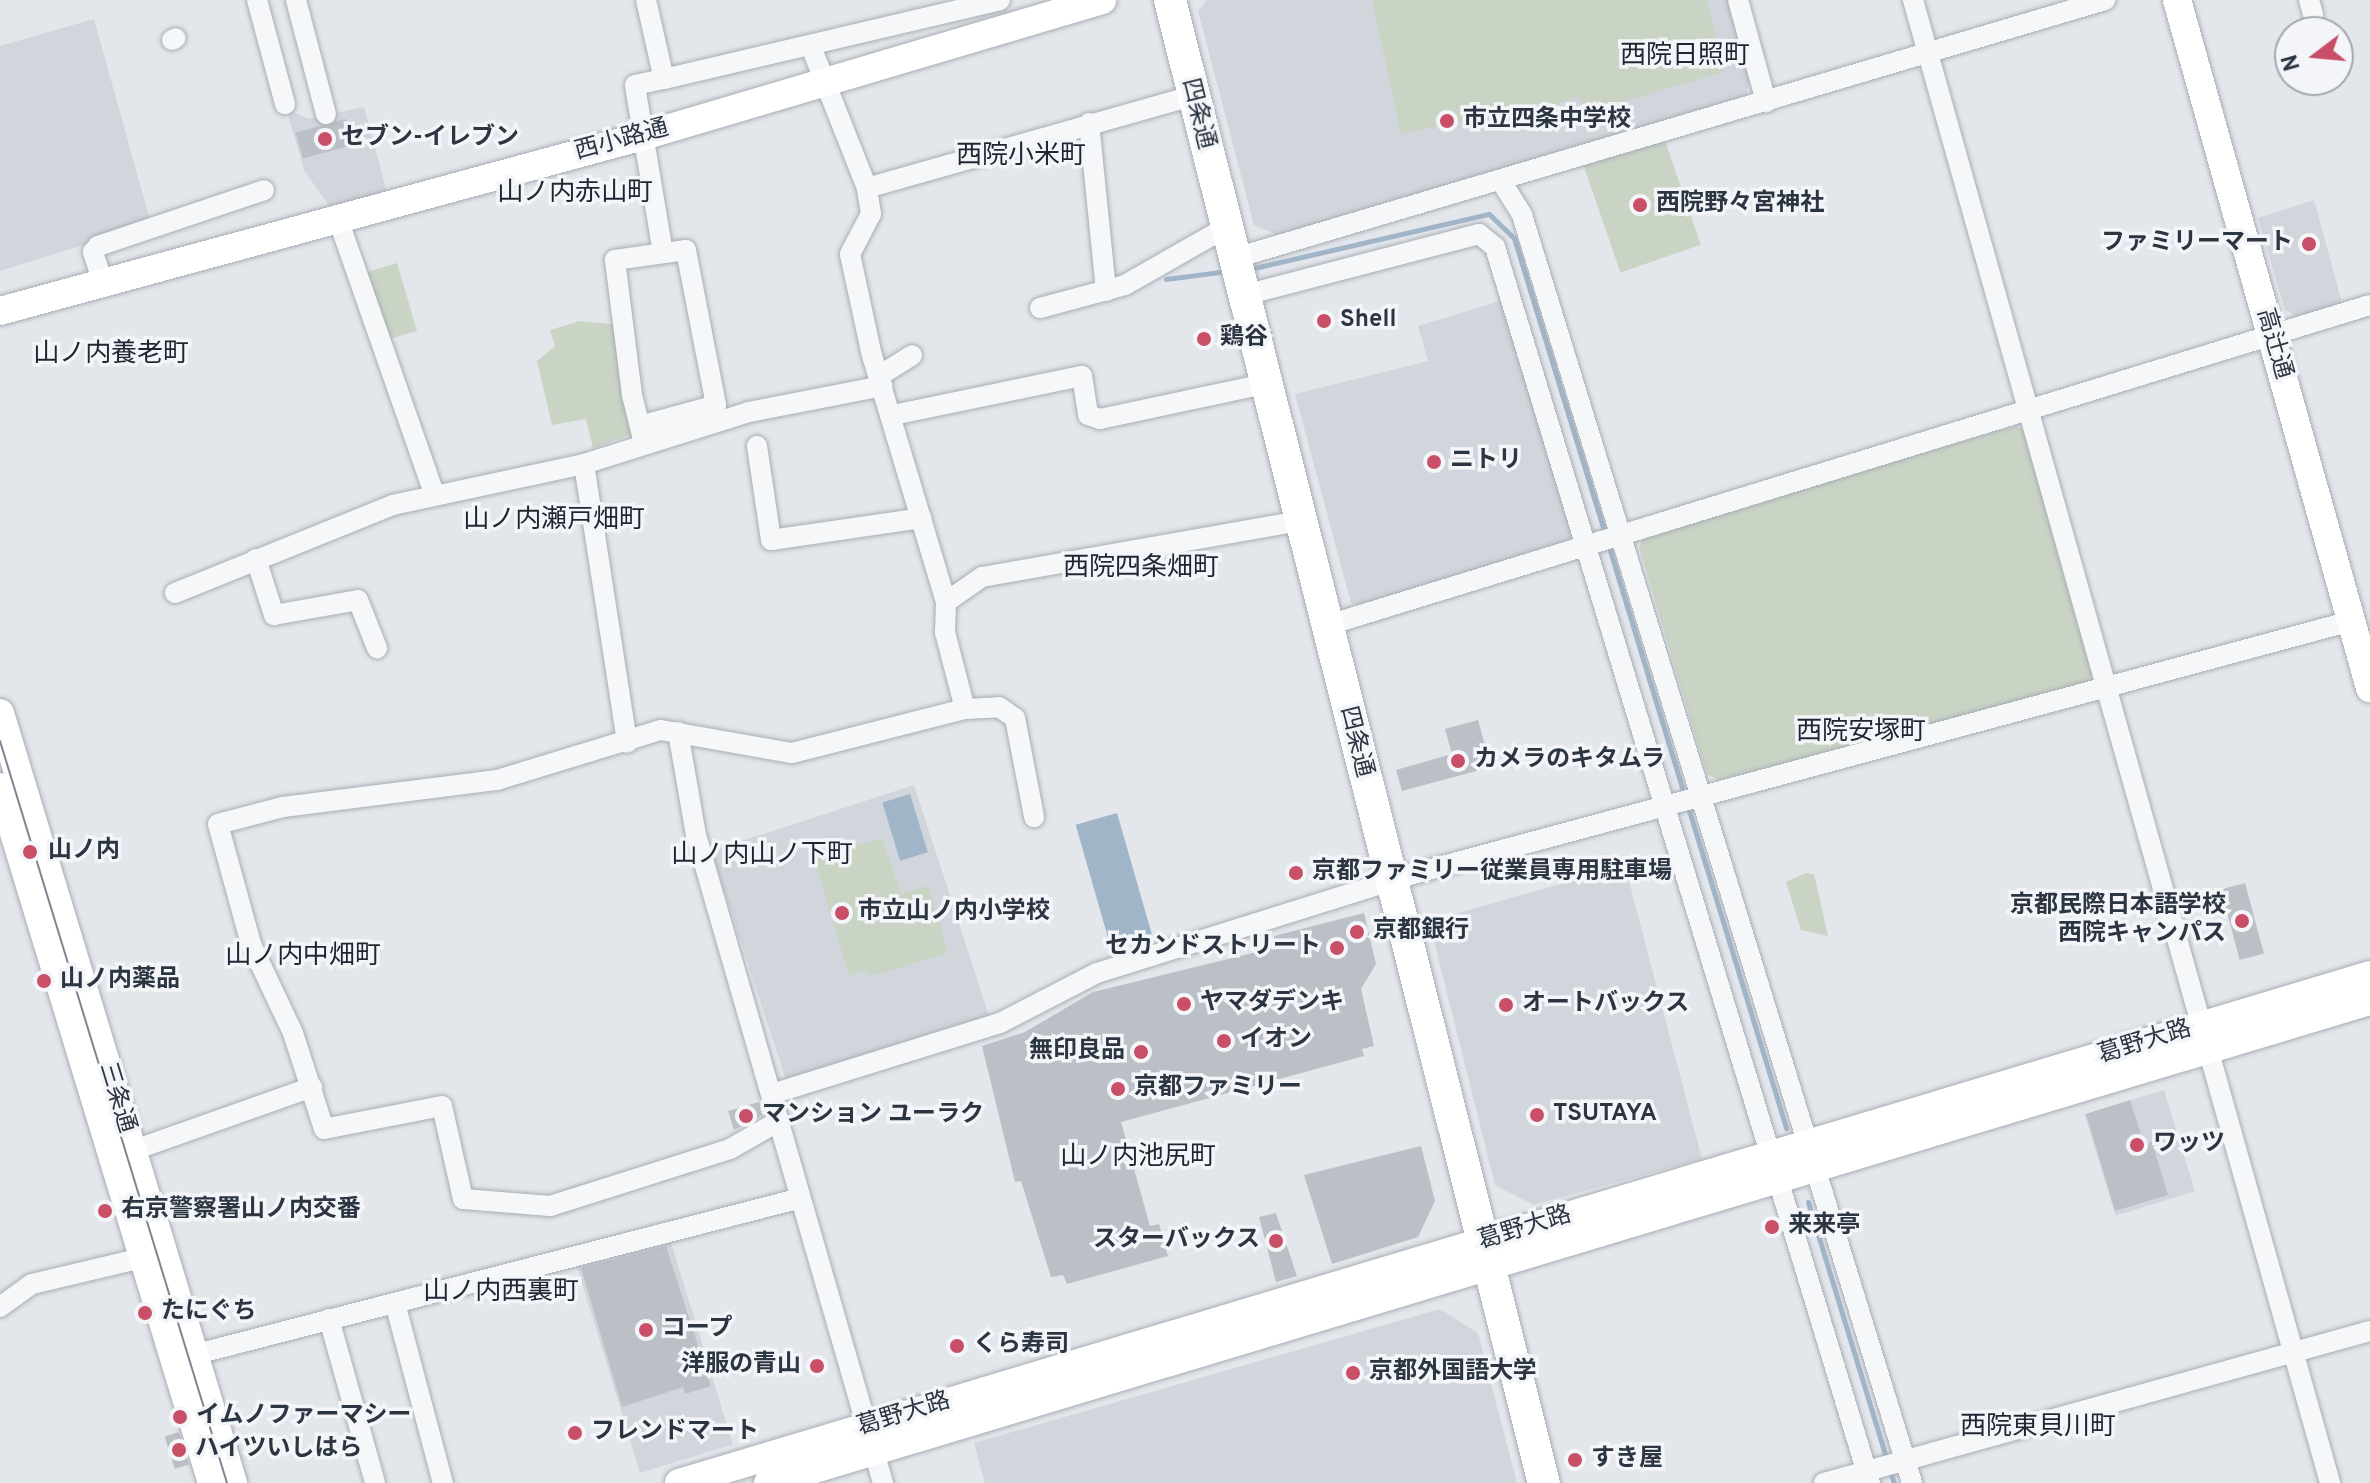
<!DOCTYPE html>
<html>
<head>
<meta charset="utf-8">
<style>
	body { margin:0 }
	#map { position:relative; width:2370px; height:1483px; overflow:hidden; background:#e3e6eb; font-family:Overpass,"Noto Sans JP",sans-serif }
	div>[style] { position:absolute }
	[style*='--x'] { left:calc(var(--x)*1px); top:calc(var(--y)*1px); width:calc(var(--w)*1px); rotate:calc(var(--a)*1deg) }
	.built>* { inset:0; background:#d1d6dc; transform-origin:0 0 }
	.green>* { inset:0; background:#c9d4c5; transform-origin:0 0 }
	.water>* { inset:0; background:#a0b5c8; transform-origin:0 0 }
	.stream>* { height:5px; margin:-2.5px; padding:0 2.5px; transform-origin:2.5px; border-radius:2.5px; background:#a0b5c8 }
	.building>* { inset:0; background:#bbc0c7; transform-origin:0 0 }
	.roads { filter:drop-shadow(0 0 2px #a8adb5) drop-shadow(0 0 2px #a8adb5) }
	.street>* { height:20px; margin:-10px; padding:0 10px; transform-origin:10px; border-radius:10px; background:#f6f7f9 }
	.secondary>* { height:28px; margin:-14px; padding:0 14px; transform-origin:14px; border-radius:14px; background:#fff }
	.primary>* { height:32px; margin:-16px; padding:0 16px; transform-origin:16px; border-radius:16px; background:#fff }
	.tram>* { height:2px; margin:-1px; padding:0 1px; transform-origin:1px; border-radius:1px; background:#7d8793 }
	.dots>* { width:22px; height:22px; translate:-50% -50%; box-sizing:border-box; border:4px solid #f3f5f8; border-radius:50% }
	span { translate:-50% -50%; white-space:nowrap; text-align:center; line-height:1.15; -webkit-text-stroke:7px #f3f5f8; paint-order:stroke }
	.street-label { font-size:24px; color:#2c3542 }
	.poi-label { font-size:24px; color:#2c3542; font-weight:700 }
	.left { translate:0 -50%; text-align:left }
	.right { translate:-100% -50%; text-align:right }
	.neighbourhood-label { font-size:26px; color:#1e2633 }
	.north { position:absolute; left:2274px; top:16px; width:80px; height:80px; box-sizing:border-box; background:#f3f5f8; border:2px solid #a3a8af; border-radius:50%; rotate:254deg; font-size:22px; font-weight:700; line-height:32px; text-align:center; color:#2c3542 }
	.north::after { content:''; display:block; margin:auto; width:28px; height:36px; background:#c84f67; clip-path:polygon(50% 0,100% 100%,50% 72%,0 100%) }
</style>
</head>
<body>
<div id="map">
	<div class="built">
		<i style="clip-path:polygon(1207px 0,1730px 0,1750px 76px,1746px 96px,1278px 235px,1254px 225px,1198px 11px)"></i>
		<i style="clip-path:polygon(94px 19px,151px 224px,0 271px,0 46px)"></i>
		<i style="clip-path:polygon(364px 107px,387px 193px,331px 208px,305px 172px,286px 109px,309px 119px)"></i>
		<i style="clip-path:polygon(2314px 200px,2342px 303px,2298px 317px,2285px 310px,2258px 218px)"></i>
		<i style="clip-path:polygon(1507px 299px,1575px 530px,1570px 539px,1366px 605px,1351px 603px,1295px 394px,1428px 361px,1418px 326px)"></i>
		<i style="left:914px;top:785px;width:242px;height:213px;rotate:72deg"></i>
		<i style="clip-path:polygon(1625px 866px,1702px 1159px,1533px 1205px,1495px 1185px,1429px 921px)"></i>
		<i style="left:2164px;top:1090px;width:106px;height:83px;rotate:73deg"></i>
		<i style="left:670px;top:1239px;width:215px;height:97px;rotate:73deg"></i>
		<i style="clip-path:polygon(1440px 1309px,1478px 1333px,1517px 1483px,985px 1483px,974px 1443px)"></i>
	</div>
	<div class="green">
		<i style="clip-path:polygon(1372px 0,1707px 0,1724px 72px,1584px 113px,1579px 97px,1500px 121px,1497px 114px,1401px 134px)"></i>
		<i style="left:1664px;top:138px;width:113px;height:85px;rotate:71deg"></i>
		<i style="clip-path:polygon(397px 263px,417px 331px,386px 340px,361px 274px)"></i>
		<i style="clip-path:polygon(580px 321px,619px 325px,633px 434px,593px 448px,586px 419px,552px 425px,537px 361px,555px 346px,550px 330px)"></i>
		<i style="clip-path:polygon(2016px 426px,2026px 431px,2093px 673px,2086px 684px,1719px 780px,1707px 774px,1639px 547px,1645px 535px)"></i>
		<i style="clip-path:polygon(882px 838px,901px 894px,928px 886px,948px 953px,871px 976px,865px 970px,849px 976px,814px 858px)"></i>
		<i style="clip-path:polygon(1806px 873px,1814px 874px,1828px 936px,1801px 930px,1786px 882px)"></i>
	</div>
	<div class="water">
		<i style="left:910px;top:794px;width:61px;height:29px;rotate:73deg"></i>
		<i style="left:1117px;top:813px;width:126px;height:43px;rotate:74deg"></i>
	</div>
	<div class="stream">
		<i style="--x:1250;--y:269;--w:245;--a:-13"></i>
		<i style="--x:1489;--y:214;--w:35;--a:44"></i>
		<i style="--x:1514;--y:238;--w:310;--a:72.9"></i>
		<i style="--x:1166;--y:279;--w:63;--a:-7.4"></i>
		<i style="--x:1608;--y:544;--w:261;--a:73.1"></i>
		<i style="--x:1687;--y:804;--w:339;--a:73"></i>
		<i style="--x:1808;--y:1202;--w:271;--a:73"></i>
		<i style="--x:1890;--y:1471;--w:13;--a:72"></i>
	</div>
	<div class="building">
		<i style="left:346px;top:119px;width:27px;height:52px;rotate:75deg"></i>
		<i style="clip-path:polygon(1478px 720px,1491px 767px,1402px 791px,1396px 770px,1452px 754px,1445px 729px)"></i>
		<i style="left:2245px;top:883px;width:73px;height:25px;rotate:75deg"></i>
		<i style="clip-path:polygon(1364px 913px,1376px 964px,1361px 989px,1374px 1046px,1362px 1049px,1364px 1056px,1121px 1122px,1150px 1226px,1159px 1224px,1168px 1256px,1067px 1284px,1063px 1275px,1051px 1277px,1021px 1181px,1015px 1182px,982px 1046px,1025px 1032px,1093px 992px,1277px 947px,1274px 936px)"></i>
		<i style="clip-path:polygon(2130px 1100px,2144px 1144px,2152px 1142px,2168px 1195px,2115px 1211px,2086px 1114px)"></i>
		<i style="clip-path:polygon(759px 1102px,763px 1115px,734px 1130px,728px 1111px)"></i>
		<i style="clip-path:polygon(1421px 1146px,1435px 1201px,1418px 1237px,1332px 1264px,1304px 1175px)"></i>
		<i style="clip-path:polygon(1276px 1213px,1297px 1276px,1276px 1282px,1259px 1217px)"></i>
		<i style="clip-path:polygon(666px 1246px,711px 1386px,685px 1394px,683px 1387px,622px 1407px,581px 1268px)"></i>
		<i style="left:179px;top:1432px;width:34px;height:15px;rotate:73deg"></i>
	</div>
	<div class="roads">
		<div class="street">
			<i style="--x:257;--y:0;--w:108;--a:74.9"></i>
			<i style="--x:296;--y:0;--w:118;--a:75.3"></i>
			<i style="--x:646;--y:0;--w:81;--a:77.2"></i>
			<i style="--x:664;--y:79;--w:345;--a:-13.2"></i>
			<i style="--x:1738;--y:0;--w:106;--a:74.6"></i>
			<i style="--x:1913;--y:0;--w:1541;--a:74.29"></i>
			<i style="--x:2309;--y:0;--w:15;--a:74"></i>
			<i style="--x:172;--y:40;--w:4;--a:-27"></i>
			<i style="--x:1089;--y:123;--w:169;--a:84.2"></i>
			<i style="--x:1501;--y:181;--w:40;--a:58"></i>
			<i style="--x:1522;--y:215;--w:1327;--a:72.9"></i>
			<i style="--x:867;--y:188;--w:339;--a:-15.8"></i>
			<i style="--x:339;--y:222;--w:288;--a:70.7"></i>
			<i style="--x:663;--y:253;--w:170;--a:-99.5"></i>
			<i style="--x:635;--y:85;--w:30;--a:-12"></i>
			<i style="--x:1232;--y:259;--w:911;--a:-16.52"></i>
			<i style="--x:104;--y:286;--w:36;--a:-108"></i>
			<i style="--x:93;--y:252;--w:8;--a:-50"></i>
			<i style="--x:98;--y:246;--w:175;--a:-18.6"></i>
			<i style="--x:1241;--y:296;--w:246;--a:-14.6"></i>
			<i style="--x:1479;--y:234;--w:21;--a:39"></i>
			<i style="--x:1495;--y:247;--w:1292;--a:73.12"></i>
			<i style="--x:1040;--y:308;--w:88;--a:-15.1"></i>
			<i style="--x:1125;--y:285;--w:115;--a:-29.7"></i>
			<i style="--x:879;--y:376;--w:39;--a:-32"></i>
			<i style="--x:893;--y:415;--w:193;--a:-11.7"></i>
			<i style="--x:1082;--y:376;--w:39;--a:81"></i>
			<i style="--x:1088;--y:415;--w:13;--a:18"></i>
			<i style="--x:1100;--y:419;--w:168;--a:-12"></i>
			<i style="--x:640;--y:426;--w:79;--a:-15.4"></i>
			<i style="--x:716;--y:405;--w:158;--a:-101"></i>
			<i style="--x:686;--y:250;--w:72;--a:172"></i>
			<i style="--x:615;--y:260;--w:136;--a:82.8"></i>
			<i style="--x:632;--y:395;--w:49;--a:76"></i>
			<i style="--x:757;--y:446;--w:95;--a:81.5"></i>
			<i style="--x:771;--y:540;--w:152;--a:-8.3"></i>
			<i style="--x:584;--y:464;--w:282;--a:81.2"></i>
			<i style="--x:256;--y:559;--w:59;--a:72.2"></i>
			<i style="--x:274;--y:615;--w:85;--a:-10.1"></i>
			<i style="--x:358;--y:600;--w:52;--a:68.4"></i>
			<i style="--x:175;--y:593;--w:235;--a:-22"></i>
			<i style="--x:393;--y:505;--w:195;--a:-12.1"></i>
			<i style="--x:584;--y:464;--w:173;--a:-17.5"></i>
			<i style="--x:749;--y:412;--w:136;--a:-11"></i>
			<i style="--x:946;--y:602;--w:44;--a:-34.8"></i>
			<i style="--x:982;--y:577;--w:322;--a:-10"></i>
			<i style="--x:1325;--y:626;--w:1093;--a:-17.08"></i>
			<i style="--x:965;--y:709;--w:34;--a:-3"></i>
			<i style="--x:999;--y:707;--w:19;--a:35"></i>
			<i style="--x:1015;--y:718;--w:101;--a:79.1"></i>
			<i style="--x:678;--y:732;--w:105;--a:80.1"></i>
			<i style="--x:696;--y:835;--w:674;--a:73.9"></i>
			<i style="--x:775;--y:1093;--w:236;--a:-17.3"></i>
			<i style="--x:1000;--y:1023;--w:109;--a:-27.3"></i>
			<i style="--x:1097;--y:973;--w:331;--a:-17.4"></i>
			<i style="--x:1413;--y:874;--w:972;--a:-15.09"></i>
			<i style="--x:779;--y:1121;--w:56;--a:150.3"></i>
			<i style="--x:730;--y:1149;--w:189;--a:162.4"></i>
			<i style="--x:550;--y:1206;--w:87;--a:-175.4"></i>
			<i style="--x:463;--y:1199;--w:95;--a:-102.7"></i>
			<i style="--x:442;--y:1106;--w:120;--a:169"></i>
			<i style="--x:324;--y:1129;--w:101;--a:-107.9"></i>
			<i style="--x:293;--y:1033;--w:98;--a:-115.3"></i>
			<i style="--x:251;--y:944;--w:124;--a:-105.4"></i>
			<i style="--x:218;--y:824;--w:67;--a:-14.7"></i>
			<i style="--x:283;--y:807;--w:216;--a:-7.2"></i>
			<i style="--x:497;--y:780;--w:171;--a:-17"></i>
			<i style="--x:661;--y:730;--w:133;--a:10"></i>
			<i style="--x:792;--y:753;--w:179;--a:-14.3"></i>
			<i style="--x:965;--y:709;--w:80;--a:-104.6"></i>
			<i style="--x:945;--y:632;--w:30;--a:-88"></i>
			<i style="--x:946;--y:602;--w:257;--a:-106.7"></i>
			<i style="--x:872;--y:356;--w:104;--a:-102.2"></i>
			<i style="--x:850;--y:254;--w:45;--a:-62.3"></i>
			<i style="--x:871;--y:214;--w:26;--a:-99"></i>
			<i style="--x:867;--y:188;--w:149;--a:-111.6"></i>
			<i style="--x:120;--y:1155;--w:204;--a:-19.5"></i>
			<i style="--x:395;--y:1303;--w:186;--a:75.1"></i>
			<i style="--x:0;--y:1307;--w:39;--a:-36"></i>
			<i style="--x:32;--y:1284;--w:113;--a:-13.3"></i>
			<i style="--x:329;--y:1319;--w:170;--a:74.3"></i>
			<i style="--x:181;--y:1358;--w:636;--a:-14.47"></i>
			<i style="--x:1824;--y:1483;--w:567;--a:-15.56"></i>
		</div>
		<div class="secondary">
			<i style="--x:2177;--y:0;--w:715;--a:74.33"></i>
			<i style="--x:0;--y:311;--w:666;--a:-15.22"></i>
			<i style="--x:643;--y:136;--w:479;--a:-16.5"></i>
			<i style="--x:0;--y:713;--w:804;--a:73.16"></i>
			<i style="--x:0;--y:787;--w:728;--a:73.06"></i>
			<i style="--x:679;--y:1483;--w:1766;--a:-16.72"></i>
			<i style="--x:768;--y:1483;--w:1673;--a:-16.75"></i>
		</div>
		<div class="primary">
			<i style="--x:1170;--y:0;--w:1529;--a:75.85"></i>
		</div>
	</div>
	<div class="tram">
		<i style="--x:0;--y:741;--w:776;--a:72.99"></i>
	</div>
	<div class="dots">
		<i style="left:1447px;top:121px;background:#c84f67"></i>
		<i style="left:325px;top:139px;background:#c84f67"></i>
		<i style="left:1640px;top:205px;background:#c84f67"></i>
		<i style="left:2309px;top:244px;background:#c84f67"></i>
		<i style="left:1324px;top:321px;background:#c84f67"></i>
		<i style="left:1204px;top:339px;background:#c84f67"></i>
		<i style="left:1434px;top:462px;background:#c84f67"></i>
		<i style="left:1458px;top:761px;background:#c84f67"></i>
		<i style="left:30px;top:852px;background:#c84f67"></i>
		<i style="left:1296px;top:873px;background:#c84f67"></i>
		<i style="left:842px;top:913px;background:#c84f67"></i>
		<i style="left:2242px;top:921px;background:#c84f67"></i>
		<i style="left:1357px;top:932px;background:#c84f67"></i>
		<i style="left:1337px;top:948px;background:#c84f67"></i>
		<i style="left:44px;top:981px;background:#c84f67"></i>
		<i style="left:1184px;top:1004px;background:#c84f67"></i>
		<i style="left:1506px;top:1005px;background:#c84f67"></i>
		<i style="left:1224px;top:1041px;background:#c84f67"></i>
		<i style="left:1141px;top:1052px;background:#c84f67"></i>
		<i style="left:1118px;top:1089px;background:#c84f67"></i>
		<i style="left:1537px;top:1115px;background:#c84f67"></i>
		<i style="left:746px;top:1116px;background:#c84f67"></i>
		<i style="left:2137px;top:1145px;background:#c84f67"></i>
		<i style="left:105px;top:1211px;background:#c84f67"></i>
		<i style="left:1772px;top:1227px;background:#c84f67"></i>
		<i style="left:1276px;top:1241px;background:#c84f67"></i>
		<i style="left:145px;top:1313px;background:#c84f67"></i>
		<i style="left:646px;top:1330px;background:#c84f67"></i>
		<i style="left:957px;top:1346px;background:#c84f67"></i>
		<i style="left:817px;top:1366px;background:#c84f67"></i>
		<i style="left:1353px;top:1373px;background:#c84f67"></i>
		<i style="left:180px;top:1417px;background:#c84f67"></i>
		<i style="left:575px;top:1433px;background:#c84f67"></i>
		<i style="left:179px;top:1450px;background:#c84f67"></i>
		<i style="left:1575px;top:1460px;background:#c84f67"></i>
	</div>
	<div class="street-label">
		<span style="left:1197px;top:114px;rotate:76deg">四条通</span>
		<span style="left:622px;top:141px;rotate:-15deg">西小路通</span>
		<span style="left:2273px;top:344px;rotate:74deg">高辻通</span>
		<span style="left:1355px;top:742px;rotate:76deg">四条通</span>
		<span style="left:2145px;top:1043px;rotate:-17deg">葛野大路</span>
		<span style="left:116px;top:1098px;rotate:73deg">三条通</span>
		<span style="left:1525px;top:1229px;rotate:-17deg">葛野大路</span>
		<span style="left:904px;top:1415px;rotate:-17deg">葛野大路</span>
	</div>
	<div class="poi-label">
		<span class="left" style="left:1463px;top:121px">市立四条中学校</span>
		<span class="left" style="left:341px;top:139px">セブン-イレブン</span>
		<span class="left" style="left:1656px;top:205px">西院野々宮神社</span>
		<span class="right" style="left:2293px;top:244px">ファミリーマート</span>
		<span class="left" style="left:1340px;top:321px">Shell</span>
		<span class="left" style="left:1220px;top:339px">鶏谷</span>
		<span class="left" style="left:1450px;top:462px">ニトリ</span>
		<span class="left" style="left:1474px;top:761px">カメラのキタムラ</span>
		<span class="left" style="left:48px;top:852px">山ノ内</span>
		<span class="left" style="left:1312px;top:873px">京都ファミリー従業員専用駐車場</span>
		<span class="right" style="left:2226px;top:921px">京都民際日本語学校<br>西院キャンパス</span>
		<span class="left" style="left:858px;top:913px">市立山ノ内小学校</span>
		<span class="left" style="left:1373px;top:932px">京都銀行</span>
		<span class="right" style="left:1321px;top:948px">セカンドストリート</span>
		<span class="left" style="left:60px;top:981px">山ノ内薬品</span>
		<span class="left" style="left:1200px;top:1004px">ヤマダデンキ</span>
		<span class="left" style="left:1522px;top:1005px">オートバックス</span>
		<span class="left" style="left:1240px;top:1041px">イオン</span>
		<span class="right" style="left:1125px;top:1052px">無印良品</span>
		<span class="left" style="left:1134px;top:1089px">京都ファミリー</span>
		<span class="left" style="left:1553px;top:1115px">TSUTAYA</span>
		<span class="left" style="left:762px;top:1116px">マンション ユーラク</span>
		<span class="left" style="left:2153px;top:1145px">ワッツ</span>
		<span class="left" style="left:121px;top:1211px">右京警察署山ノ内交番</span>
		<span class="left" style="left:1788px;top:1227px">来来亭</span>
		<span class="right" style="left:1260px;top:1241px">スターバックス</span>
		<span class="left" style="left:161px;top:1313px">たにぐち</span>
		<span class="left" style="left:662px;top:1330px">コープ</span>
		<span class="left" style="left:973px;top:1346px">くら寿司</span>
		<span class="right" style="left:801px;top:1366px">洋服の青山</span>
		<span class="left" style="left:1369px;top:1373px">京都外国語大学</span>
		<span class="left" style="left:196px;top:1417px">イムノファーマシー</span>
		<span class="left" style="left:591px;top:1433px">フレンドマート</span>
		<span class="left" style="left:195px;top:1450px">ハイツいしはら</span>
		<span class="left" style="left:1591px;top:1460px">すき屋</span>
	</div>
	<div class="neighbourhood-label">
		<span style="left:1685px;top:57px">西院日照町</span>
		<span style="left:1021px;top:157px">西院小米町</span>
		<span style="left:575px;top:194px">山ノ内赤山町</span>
		<span style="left:111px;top:355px">山ノ内養老町</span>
		<span style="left:554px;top:521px">山ノ内瀬戸畑町</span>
		<span style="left:1141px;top:569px">西院四条畑町</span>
		<span style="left:1861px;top:733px">西院安塚町</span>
		<span style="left:762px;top:856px">山ノ内山ノ下町</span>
		<span style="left:303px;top:957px">山ノ内中畑町</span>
		<span style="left:1138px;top:1158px">山ノ内池尻町</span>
		<span style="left:501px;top:1293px">山ノ内西裏町</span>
		<span style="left:2038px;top:1428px">西院東貝川町</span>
	</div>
	<div class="north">N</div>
</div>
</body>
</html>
